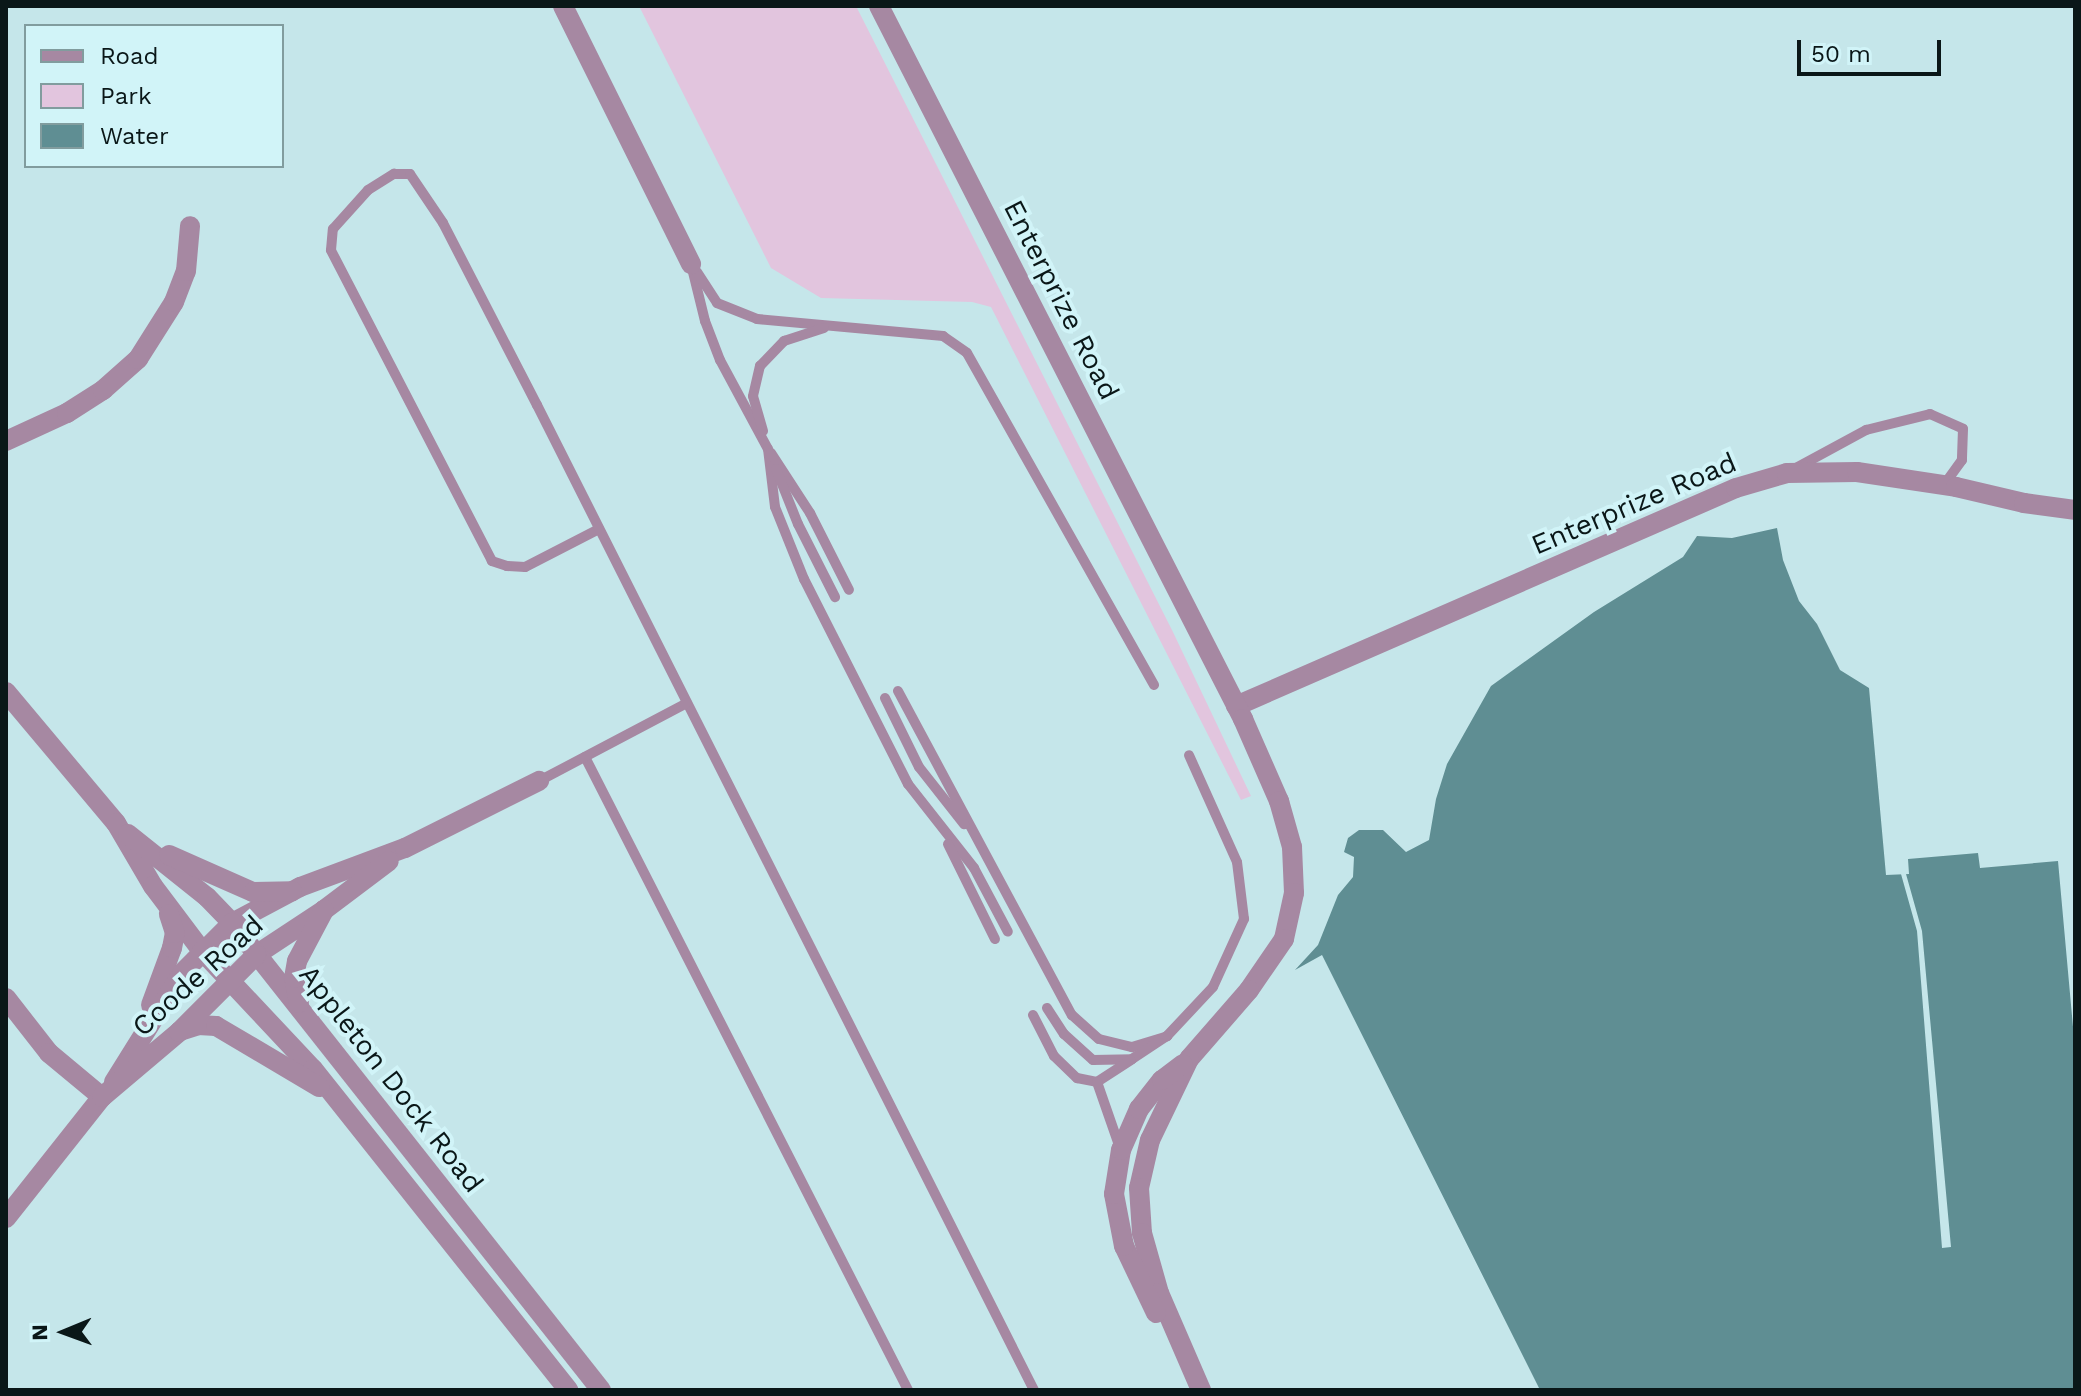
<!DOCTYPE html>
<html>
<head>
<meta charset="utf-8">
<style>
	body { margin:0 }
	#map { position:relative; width:2081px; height:1396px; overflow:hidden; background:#c5e6ea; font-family:"Work Sans",sans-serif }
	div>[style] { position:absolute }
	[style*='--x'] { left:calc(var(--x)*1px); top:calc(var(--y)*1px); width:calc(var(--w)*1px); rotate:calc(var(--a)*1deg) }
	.green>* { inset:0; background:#e2c5de }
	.water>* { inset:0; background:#5f8e93 }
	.pier>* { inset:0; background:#c5e6ea }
	.service>* { height:10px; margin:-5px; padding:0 5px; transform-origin:5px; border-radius:5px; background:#a688a2 }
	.minor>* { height:20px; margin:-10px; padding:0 10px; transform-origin:10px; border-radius:10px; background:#a688a2 }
	.tertiary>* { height:20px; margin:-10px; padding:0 10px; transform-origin:10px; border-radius:10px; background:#a688a2 }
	span { translate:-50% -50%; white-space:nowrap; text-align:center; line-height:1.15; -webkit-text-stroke:8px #d1f4f8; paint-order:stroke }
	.street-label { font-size:28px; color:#0a1718 }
	.frame { position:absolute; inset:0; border:8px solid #0a1718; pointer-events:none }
	.legend { position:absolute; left:24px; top:24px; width:260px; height:144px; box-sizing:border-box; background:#d1f4f8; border:2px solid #819c9e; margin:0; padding:10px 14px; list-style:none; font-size:24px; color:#0a1718 }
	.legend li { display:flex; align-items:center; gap:16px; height:40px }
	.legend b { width:40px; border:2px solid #819c9e }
	.north { position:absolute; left:24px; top:1292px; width:80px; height:80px; -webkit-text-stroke:6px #d1f4f8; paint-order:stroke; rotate:269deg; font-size:22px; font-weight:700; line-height:32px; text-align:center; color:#0a1718 }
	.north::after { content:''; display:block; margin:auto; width:28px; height:36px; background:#0a1718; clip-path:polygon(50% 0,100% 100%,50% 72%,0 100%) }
	.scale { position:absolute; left:1797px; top:40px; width:144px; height:36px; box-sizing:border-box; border:4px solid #0a1718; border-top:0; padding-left:10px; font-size:24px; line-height:28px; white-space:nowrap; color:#0a1718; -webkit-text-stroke:6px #d1f4f8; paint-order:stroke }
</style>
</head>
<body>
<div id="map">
	<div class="green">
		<i style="clip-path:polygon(639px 6px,856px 6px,1172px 630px,1251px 796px,1241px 800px,991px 307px,972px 302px,821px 298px,771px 268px)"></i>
	</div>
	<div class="water">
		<i style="clip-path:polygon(1777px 528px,1783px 560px,1799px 601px,1817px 624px,1840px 670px,1869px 688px,1886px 875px,1909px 874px,1908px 859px,1978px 853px,1980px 868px,2058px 861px,2075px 1049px,2075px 1390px,1540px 1390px,1322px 955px,1295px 970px,1318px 945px,1338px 895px,1353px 877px,1354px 857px,1344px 852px,1348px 838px,1359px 830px,1383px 830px,1406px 852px,1429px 840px,1436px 799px,1447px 764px,1491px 686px,1594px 612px,1683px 557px,1697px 536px,1732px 538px)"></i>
	</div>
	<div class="pier">
		<i style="clip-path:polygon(1901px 874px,1906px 874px,1922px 931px,1951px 1247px,1942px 1248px,1917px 931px)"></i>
	</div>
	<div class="service">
		<i style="--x:691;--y:264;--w:59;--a:76.2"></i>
		<i style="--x:705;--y:321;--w:42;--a:69"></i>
		<i style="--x:720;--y:360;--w:101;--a:61.7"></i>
		<i style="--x:768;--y:449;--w:58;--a:83.1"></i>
		<i style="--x:775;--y:507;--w:78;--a:68.1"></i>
		<i style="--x:804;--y:579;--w:230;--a:63.1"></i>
		<i style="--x:908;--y:784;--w:107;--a:51.8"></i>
		<i style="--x:974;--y:868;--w:72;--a:62"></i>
		<i style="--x:697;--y:272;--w:37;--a:57"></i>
		<i style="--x:717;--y:303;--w:43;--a:21.8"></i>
		<i style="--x:757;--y:319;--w:187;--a:5.2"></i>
		<i style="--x:943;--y:336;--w:29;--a:35"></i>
		<i style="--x:967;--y:353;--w:381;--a:60.6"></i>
		<i style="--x:763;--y:431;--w:36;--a:-106"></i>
		<i style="--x:753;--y:396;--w:31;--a:-77"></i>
		<i style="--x:760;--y:366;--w:35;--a:-46"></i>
		<i style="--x:784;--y:341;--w:42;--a:-18"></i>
		<i style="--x:771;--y:453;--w:72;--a:57"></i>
		<i style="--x:810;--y:513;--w:86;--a:63.1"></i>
		<i style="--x:1796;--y:468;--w:80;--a:-28.5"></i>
		<i style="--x:1866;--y:430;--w:66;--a:-14"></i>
		<i style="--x:1930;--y:414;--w:36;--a:24"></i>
		<i style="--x:1963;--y:429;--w:31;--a:92"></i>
		<i style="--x:1962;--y:460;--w:31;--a:126"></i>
		<i style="--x:776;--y:469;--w:59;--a:68.2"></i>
		<i style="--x:798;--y:524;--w:82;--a:63.1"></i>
		<i style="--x:599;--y:529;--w:83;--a:152.8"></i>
		<i style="--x:525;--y:567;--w:18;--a:-177"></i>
		<i style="--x:507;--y:566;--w:16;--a:-162"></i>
		<i style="--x:492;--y:561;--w:350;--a:-117.4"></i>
		<i style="--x:331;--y:250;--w:21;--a:-85"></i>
		<i style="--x:333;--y:229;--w:52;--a:-48.1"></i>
		<i style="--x:368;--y:190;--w:31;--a:-32"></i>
		<i style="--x:394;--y:174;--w:16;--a:0"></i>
		<i style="--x:410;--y:174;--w:59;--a:56"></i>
		<i style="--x:443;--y:223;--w:205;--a:62.7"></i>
		<i style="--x:537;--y:405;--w:1103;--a:63.23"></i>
		<i style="--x:898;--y:691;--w:368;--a:61.8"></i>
		<i style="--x:1072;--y:1015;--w:36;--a:42"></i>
		<i style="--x:1099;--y:1039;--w:34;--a:14"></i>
		<i style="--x:1132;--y:1047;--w:37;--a:-17"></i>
		<i style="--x:885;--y:698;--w:77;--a:63.8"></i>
		<i style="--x:919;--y:767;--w:73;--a:51.7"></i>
		<i style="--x:585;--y:757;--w:711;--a:62.97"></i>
		<i style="--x:539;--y:781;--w:167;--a:-27.8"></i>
		<i style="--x:948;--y:844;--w:106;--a:63.7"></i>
		<i style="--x:1047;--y:1008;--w:31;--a:57"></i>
		<i style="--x:1064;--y:1034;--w:39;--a:42"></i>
		<i style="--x:1093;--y:1060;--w:39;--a:-1"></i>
		<i style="--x:1132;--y:1059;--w:42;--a:-33.3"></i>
		<i style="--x:1167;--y:1036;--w:67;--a:-46.8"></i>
		<i style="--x:1213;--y:987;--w:75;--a:-65.5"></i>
		<i style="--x:1244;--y:919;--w:57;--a:-97"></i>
		<i style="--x:1237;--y:862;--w:117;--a:-114.2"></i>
		<i style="--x:1033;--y:1015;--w:46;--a:62.9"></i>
		<i style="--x:1054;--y:1056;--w:32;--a:44"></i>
		<i style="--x:1077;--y:1078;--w:20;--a:11"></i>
		<i style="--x:1097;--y:1082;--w:40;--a:-32.9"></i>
		<i style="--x:1097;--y:1082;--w:70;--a:70.8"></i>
	</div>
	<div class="minor">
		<i style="--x:563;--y:6;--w:288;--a:63.6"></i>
		<i style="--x:6;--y:441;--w:67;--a:-24.7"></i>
		<i style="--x:67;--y:413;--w:43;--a:-32.6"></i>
		<i style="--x:103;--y:390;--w:47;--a:-41.5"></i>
		<i style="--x:138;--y:359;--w:67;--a:-57.7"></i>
		<i style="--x:174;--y:302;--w:33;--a:-69"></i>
		<i style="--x:186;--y:271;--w:45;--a:-84.9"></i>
		<i style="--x:1236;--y:706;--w:545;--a:-23.56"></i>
		<i style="--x:1736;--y:488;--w:53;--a:-16.4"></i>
		<i style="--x:1787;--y:473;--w:70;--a:-0.8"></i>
		<i style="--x:1857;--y:472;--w:100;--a:8.6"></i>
		<i style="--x:1956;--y:487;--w:70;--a:13.2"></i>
		<i style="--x:2024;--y:503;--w:51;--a:7.8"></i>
		<i style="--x:232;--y:923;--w:77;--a:-27.9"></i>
		<i style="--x:300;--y:887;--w:112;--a:-20.4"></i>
		<i style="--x:405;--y:848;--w:150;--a:-26.6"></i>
		<i style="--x:256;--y:955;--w:82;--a:-33.5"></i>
		<i style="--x:324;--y:910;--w:81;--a:-37"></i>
	</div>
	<div class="tertiary">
		<i style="--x:879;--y:6;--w:801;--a:62.95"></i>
		<i style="--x:1243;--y:719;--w:90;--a:66.3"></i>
		<i style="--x:1279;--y:801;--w:48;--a:74.2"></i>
		<i style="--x:1292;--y:847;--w:46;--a:87.5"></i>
		<i style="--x:1294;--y:893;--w:47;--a:102.3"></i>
		<i style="--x:1284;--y:939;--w:62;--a:124.5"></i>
		<i style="--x:1249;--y:990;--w:91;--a:131"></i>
		<i style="--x:1189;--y:1059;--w:90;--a:115.7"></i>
		<i style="--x:1150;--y:1140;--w:49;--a:102.9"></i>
		<i style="--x:1139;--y:1188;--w:45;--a:86.2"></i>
		<i style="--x:1142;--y:1233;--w:62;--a:74.2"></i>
		<i style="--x:1159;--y:1293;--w:106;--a:66.6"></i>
		<i style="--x:6;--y:692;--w:171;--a:50"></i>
		<i style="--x:116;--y:823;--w:73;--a:59.6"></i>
		<i style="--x:153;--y:886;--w:81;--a:53"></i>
		<i style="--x:202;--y:951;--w:162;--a:46.8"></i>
		<i style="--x:313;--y:1069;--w:410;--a:51.5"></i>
		<i style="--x:128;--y:834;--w:101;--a:38.6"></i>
		<i style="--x:207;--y:897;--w:36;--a:46"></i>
		<i style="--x:232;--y:923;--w:595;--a:51.69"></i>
		<i style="--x:169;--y:855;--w:92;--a:23.8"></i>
		<i style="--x:253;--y:892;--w:39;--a:-1"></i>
		<i style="--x:6;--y:998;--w:70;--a:52"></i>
		<i style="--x:49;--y:1053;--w:69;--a:39.7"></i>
		<i style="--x:299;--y:1003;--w:25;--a:-101"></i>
		<i style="--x:294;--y:978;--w:17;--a:-80"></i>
		<i style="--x:297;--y:961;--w:58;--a:-62.1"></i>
		<i style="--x:151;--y:1005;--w:61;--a:-69.8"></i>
		<i style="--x:172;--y:948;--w:15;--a:-79"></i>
		<i style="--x:175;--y:933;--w:20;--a:-108"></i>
		<i style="--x:180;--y:1031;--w:19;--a:-18"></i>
		<i style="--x:198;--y:1025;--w:18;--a:3"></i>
		<i style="--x:216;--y:1026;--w:120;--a:30.6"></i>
		<i style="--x:114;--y:1082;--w:128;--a:-58"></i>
		<i style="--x:182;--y:973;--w:71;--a:-45"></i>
		<i style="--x:6;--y:1218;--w:154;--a:-51.6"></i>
		<i style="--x:102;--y:1097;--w:101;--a:-40.2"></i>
		<i style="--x:179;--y:1032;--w:109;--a:-45"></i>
		<i style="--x:1156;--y:1313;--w:74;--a:-115.5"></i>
		<i style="--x:1124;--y:1246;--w:53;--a:-100.9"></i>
		<i style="--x:1114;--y:1194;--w:45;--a:-81"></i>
		<i style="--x:1121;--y:1150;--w:45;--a:-66.3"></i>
		<i style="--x:1139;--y:1109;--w:37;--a:-52"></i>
		<i style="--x:1162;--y:1080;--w:26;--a:-37"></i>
	</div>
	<div class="street-label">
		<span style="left:1061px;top:300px;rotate:63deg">Enterprize Road</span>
		<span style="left:1634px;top:504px;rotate:-23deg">Enterprize Road</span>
		<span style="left:198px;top:976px;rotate:-42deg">Coode Road</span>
		<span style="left:391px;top:1079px;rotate:52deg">Appleton Dock Road</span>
	</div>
	<div class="frame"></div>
	<ul class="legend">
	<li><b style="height:10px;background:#a688a2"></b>Road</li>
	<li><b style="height:22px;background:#e2c5de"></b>Park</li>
	<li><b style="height:22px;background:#5f8e93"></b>Water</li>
	</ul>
	<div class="north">N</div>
	<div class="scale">50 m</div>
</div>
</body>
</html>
